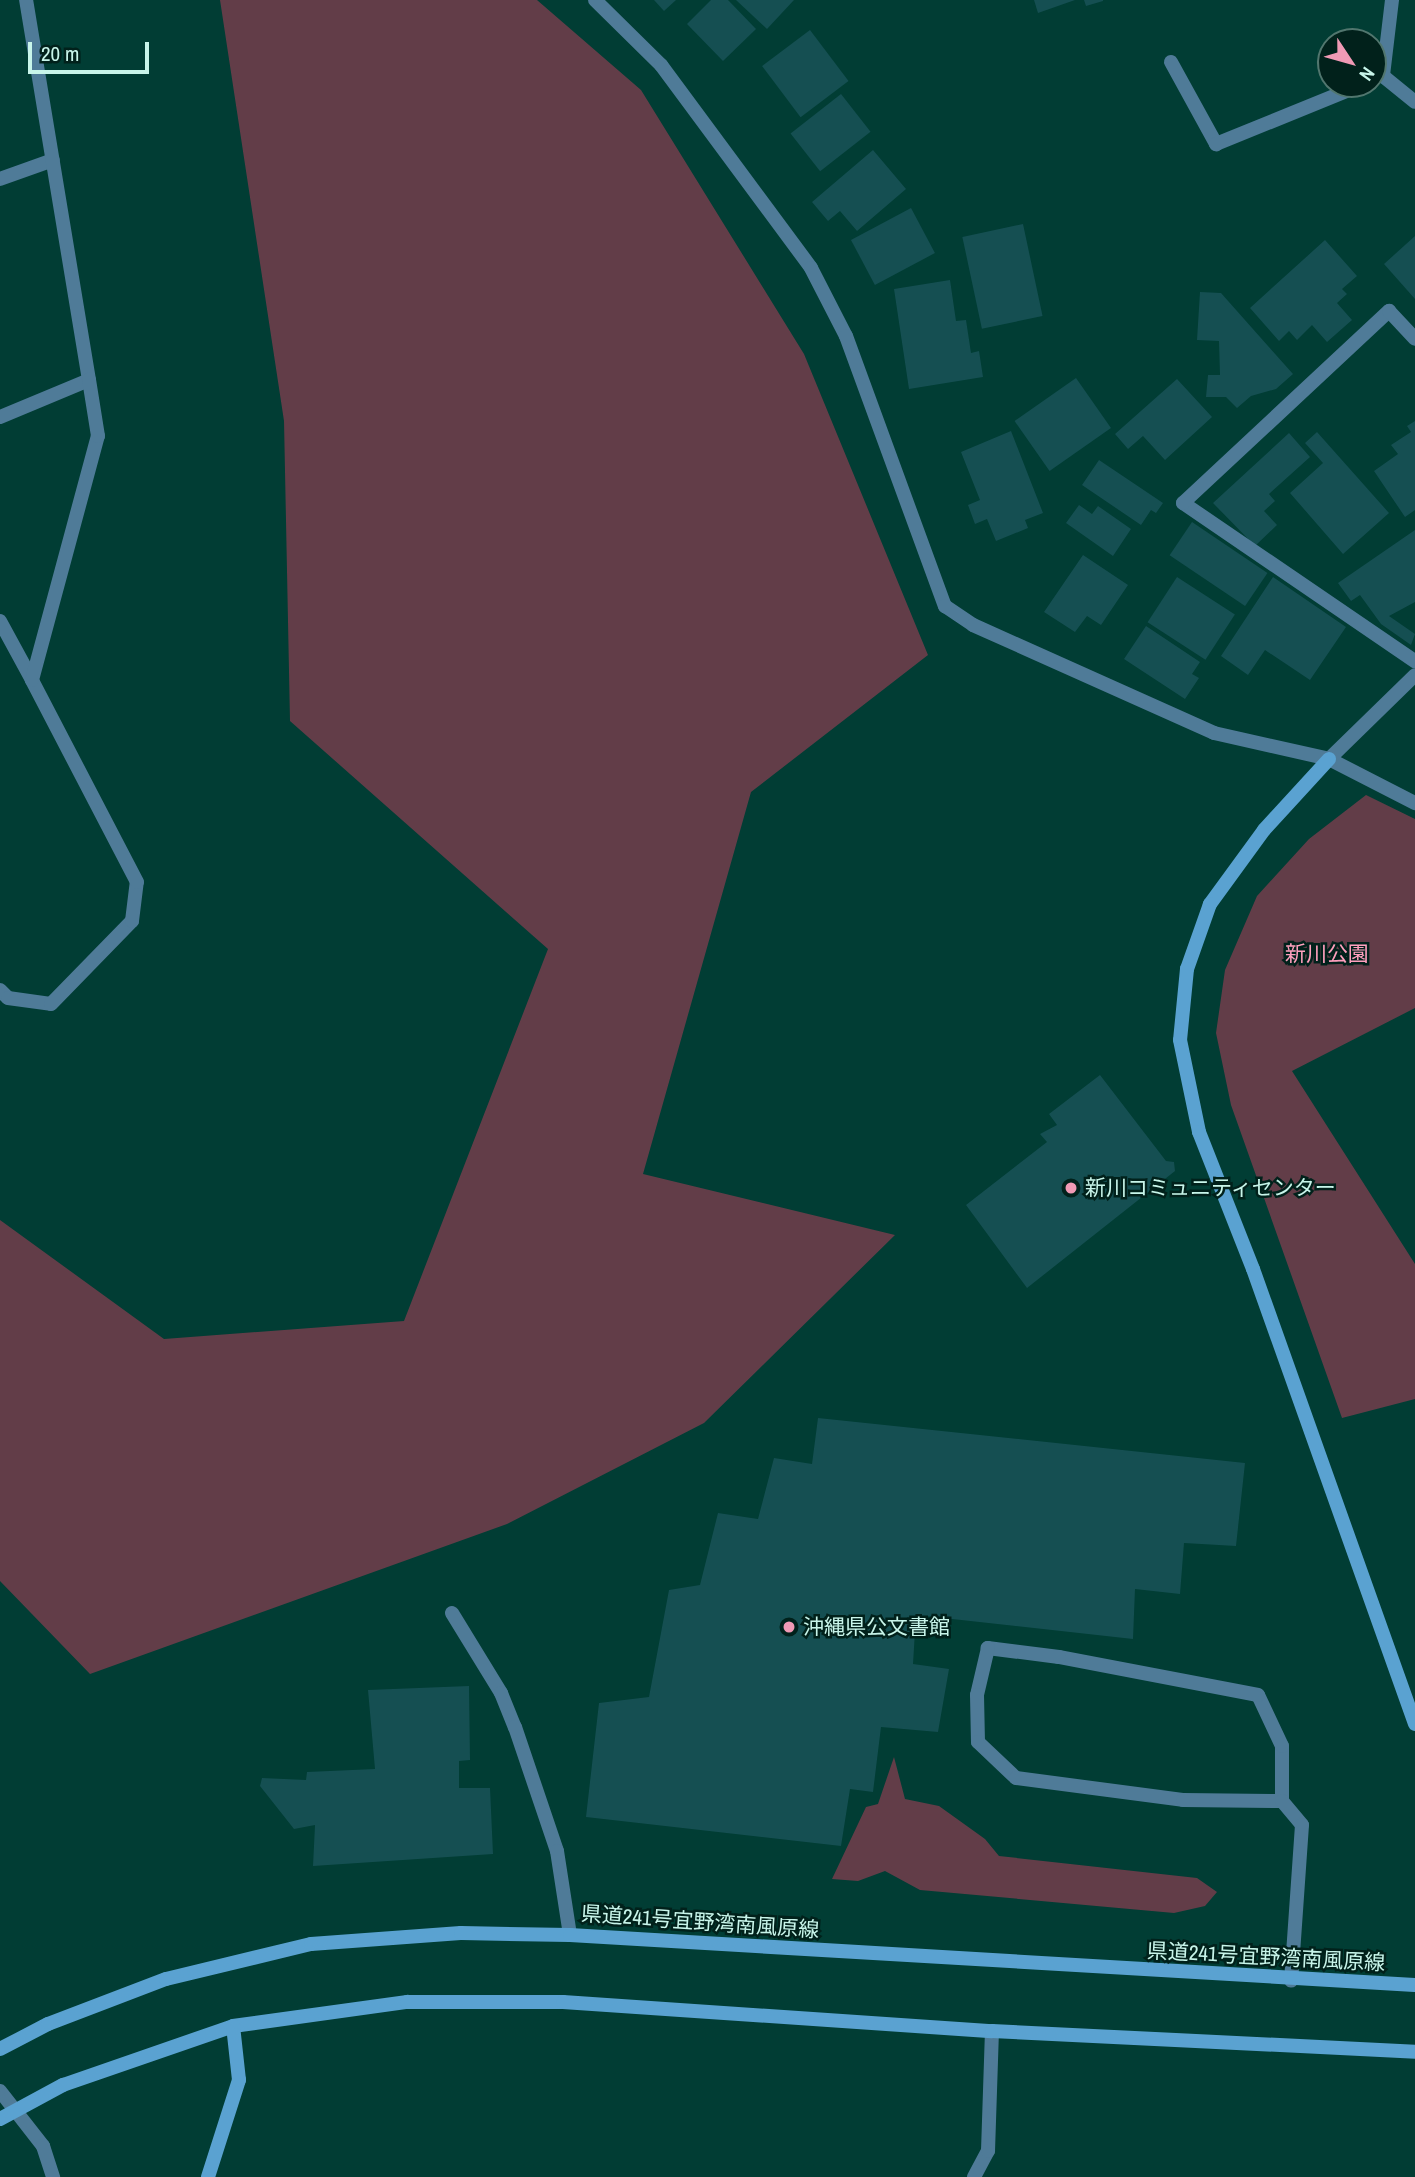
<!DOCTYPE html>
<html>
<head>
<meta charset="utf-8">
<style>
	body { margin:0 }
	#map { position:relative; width:1415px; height:2177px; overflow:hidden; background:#013d34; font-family:"Archivo Narrow","Noto Sans JP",sans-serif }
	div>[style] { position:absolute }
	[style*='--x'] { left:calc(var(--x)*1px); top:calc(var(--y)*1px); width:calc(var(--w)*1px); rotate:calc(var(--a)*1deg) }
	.green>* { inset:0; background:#623d48 }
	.building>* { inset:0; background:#154f52; transform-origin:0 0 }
	.lane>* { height:14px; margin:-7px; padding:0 7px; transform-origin:7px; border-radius:7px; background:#4f7b98 }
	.street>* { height:14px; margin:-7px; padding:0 7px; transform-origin:7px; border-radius:7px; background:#4f7b98 }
	.secondary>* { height:14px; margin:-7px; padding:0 7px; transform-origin:7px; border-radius:7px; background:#5aa2d1 }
	.dots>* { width:19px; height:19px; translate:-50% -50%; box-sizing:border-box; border:4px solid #01211b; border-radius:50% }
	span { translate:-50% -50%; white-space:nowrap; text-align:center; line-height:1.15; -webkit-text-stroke:5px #01211b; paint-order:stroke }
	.park-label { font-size:21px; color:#ffa0be }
	.poi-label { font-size:21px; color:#c8f5ea }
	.left { translate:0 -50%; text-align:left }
	.street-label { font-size:21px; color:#c8f5ea }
	.north { position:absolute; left:1317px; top:28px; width:70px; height:70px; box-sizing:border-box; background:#01211b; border:2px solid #51766e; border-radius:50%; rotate:126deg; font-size:19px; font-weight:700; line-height:28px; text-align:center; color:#c8f5ea }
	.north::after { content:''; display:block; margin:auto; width:24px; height:32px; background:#f09ab5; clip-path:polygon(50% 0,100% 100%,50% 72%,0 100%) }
	.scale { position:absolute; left:28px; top:42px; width:121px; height:32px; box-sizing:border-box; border:4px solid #c8f5ea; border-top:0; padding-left:9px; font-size:21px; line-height:24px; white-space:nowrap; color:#c8f5ea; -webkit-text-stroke:5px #01211b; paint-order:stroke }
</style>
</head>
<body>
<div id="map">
	<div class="green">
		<i style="clip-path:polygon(220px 0,537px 0,641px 90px,804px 354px,928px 655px,751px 792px,643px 1174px,895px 1235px,704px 1423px,507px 1524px,90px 1674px,0 1581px,0 1220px,164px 1339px,404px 1321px,548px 949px,290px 721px,284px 421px)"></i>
		<i style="clip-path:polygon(1366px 795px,1415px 819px,1415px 1008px,1292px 1071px,1415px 1264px,1415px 1399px,1342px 1418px,1231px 1105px,1216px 1033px,1225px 970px,1257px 896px,1309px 839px)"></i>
		<i style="clip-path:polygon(894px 1757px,905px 1799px,939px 1806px,985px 1839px,999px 1856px,1197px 1878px,1217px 1892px,1205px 1906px,1174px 1913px,920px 1890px,885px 1871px,858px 1881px,832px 1879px,866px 1807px,878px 1804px)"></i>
	</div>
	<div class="building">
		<i style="clip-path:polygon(654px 0,676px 0,664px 11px)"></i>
		<i style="clip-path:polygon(711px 0,728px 0,756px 29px,723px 61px,687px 24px)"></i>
		<i style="clip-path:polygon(736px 0,794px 0,767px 29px)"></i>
		<i style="clip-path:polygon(1034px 0,1075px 0,1038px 13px)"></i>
		<i style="clip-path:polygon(1084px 0,1103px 0,1103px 1px,1086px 6px)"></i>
		<i style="left:810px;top:30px;width:64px;height:60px;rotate:53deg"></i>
		<i style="left:841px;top:94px;width:48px;height:64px;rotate:52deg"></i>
		<i style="clip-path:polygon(873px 150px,906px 189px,857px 231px,840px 211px,828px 221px,812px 202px)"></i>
		<i style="left:911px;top:208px;width:51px;height:68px;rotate:62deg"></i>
		<i style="left:1023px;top:224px;width:94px;height:62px;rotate:78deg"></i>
		<i style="clip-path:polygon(1415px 236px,1415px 299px,1384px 264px)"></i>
		<i style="clip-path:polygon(1325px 240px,1357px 276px,1342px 289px,1347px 294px,1337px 303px,1352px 320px,1327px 342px,1312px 325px,1297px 340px,1289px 331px,1279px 341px,1250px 308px)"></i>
		<i style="clip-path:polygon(950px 280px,956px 321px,966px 320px,971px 353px,979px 351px,983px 377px,909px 389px,894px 289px)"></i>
		<i style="clip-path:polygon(1200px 292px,1221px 293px,1293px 374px,1276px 389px,1251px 396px,1237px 408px,1226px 397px,1206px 397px,1208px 375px,1220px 375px,1219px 341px,1197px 340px)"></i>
		<i style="left:1076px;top:378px;width:61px;height:75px;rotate:55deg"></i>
		<i style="clip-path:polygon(1177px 379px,1212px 417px,1165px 460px,1143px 436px,1128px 449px,1115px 434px)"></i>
		<i style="clip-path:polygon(1415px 421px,1415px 510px,1405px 517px,1374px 471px,1398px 454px,1391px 445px,1411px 432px,1407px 426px)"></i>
		<i style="clip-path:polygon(1011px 431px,1043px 513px,1025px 520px,1028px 528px,996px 541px,987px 519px,975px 524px,968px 505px,980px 500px,961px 452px)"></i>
		<i style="clip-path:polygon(1317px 432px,1389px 513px,1343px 554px,1290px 493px,1323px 463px,1305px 443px)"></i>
		<i style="clip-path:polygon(1289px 433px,1310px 457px,1269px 494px,1275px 501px,1264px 511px,1277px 525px,1255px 546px,1213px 503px)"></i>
		<i style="clip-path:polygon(1099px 460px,1163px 503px,1156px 513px,1151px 510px,1141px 525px,1082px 485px)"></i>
		<i style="clip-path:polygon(1079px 505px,1092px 514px,1098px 506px,1131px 529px,1113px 556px,1066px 523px)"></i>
		<i style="left:1192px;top:522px;width:91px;height:40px;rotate:34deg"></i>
		<i style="clip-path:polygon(1415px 530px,1415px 602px,1389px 616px,1415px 634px,1411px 645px,1381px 624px,1360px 595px,1351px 601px,1338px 583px)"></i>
		<i style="clip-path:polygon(1083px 555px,1128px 585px,1101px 625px,1087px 616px,1075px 632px,1044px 612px)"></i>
		<i style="left:1177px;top:577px;width:69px;height:54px;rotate:33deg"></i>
		<i style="clip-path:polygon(1273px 577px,1346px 627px,1310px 680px,1265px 650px,1248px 675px,1221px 656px)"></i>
		<i style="clip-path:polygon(1146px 626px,1200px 662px,1192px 674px,1199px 678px,1185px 699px,1124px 659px)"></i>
		<i style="clip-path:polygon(1100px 1075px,1166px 1161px,1174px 1162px,1175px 1171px,1027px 1288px,966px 1205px,1047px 1142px,1040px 1134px,1057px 1125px,1049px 1114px)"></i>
		<i style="clip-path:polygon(818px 1418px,1245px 1463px,1236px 1546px,1184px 1543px,1180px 1594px,1135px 1589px,1133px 1639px,916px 1615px,913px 1664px,949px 1669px,938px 1732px,881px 1727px,873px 1792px,850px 1789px,841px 1846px,586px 1817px,599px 1703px,649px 1697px,669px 1590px,700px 1585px,718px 1513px,758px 1519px,774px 1458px,812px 1464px)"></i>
		<i style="clip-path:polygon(469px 1686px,470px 1760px,459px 1761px,459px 1788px,490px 1788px,493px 1854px,313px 1866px,315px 1825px,294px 1829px,260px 1786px,262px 1778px,306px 1780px,307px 1772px,375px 1769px,368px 1690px)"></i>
	</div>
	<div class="lane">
		<i style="--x:1183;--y:503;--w:281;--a:34.3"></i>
		<i style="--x:452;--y:1613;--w:94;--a:58.5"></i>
		<i style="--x:501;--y:1693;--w:37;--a:68"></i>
		<i style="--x:515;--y:1727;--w:131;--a:71.3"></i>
		<i style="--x:557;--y:1851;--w:85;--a:81.2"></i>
		<i style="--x:1282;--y:1801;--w:55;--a:-90"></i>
		<i style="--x:1282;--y:1746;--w:56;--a:-115.2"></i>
		<i style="--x:1258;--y:1695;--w:203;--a:-169.2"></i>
		<i style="--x:1059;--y:1657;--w:72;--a:-172.8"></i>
		<i style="--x:988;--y:1648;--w:48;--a:103.2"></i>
		<i style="--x:977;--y:1695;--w:47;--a:88.8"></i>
		<i style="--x:978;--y:1742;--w:52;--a:43.5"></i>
		<i style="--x:1016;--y:1778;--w:168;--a:7.5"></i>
		<i style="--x:1183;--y:1800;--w:99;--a:0.6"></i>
		<i style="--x:1282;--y:1801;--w:31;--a:50"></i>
		<i style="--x:1302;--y:1825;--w:156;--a:94"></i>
	</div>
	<div class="street">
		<i style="--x:595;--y:0;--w:93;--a:44.6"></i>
		<i style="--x:661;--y:65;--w:252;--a:53.5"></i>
		<i style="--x:811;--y:268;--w:76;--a:62.8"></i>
		<i style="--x:846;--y:336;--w:288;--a:69.9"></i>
		<i style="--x:945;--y:606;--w:34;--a:34"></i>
		<i style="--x:973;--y:625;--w:264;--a:24.1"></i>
		<i style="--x:1214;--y:733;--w:118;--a:12.7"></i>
		<i style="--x:1329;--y:759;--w:97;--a:27.1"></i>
		<i style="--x:1392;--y:0;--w:77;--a:96.8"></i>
		<i style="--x:1383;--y:76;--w:41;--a:39.1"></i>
		<i style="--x:1171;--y:62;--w:94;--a:61.2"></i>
		<i style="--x:1216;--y:144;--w:160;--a:-22.1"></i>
		<i style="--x:0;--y:179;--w:56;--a:-19.7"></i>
		<i style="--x:0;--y:417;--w:96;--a:-22.6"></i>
		<i style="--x:89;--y:380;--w:385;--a:-99.4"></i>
		<i style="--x:1183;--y:503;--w:282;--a:-43"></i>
		<i style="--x:1389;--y:311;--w:38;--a:47"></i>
		<i style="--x:0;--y:621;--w:67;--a:61.5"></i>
		<i style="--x:1329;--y:759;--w:120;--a:-44.3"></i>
		<i style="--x:0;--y:990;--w:11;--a:45"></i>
		<i style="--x:8;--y:998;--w:43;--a:7.9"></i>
		<i style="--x:51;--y:1004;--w:116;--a:-45.7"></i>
		<i style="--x:132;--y:921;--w:39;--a:-83"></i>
		<i style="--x:137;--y:882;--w:228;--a:-117.5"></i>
		<i style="--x:32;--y:680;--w:253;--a:-74.9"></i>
		<i style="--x:98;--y:436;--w:57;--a:-99.1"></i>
		<i style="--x:0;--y:2091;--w:70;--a:52"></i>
		<i style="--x:43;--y:2146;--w:33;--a:72"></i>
		<i style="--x:974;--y:2177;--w:30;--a:-62"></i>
		<i style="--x:988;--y:2151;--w:120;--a:-88.1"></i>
	</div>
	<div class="secondary">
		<i style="--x:1329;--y:759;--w:96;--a:132.5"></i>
		<i style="--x:1264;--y:830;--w:92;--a:126.1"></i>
		<i style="--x:1210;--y:904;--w:69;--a:109.5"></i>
		<i style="--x:1187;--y:969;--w:71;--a:95.6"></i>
		<i style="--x:1180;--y:1040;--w:94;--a:78.3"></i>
		<i style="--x:1199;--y:1132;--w:147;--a:68.5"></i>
		<i style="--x:1253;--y:1269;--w:483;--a:70.4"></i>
		<i style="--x:0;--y:2049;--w:54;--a:-27.5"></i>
		<i style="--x:48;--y:2024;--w:126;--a:-20.9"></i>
		<i style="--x:166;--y:1979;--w:149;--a:-13.6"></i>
		<i style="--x:311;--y:1944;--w:150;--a:-4.2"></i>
		<i style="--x:461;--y:1933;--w:109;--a:1.1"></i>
		<i style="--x:570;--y:1935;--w:846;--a:3.39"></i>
		<i style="--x:0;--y:2119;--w:72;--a:-28.4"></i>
		<i style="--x:63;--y:2085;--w:180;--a:-19.1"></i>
		<i style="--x:233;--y:2026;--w:176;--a:-7.9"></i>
		<i style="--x:407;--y:2002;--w:156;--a:0"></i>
		<i style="--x:563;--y:2002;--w:430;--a:3.9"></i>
		<i style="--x:992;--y:2031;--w:424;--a:2.8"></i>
		<i style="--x:208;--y:2177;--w:102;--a:-72.3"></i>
		<i style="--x:239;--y:2080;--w:54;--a:-96.3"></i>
	</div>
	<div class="dots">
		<i style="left:1071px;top:1188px;background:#f09ab5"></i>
		<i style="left:789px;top:1627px;background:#f09ab5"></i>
	</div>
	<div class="park-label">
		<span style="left:1327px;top:954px">新川公園</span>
	</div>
	<div class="poi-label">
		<span class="left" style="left:1085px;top:1188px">新川コミュニティセンター</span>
		<span class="left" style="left:803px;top:1627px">沖縄県公文書館</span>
	</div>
	<div class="street-label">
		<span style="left:700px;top:1922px;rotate:4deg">県道241号宜野湾南風原線</span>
		<span style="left:1266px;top:1957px;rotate:3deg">県道241号宜野湾南風原線</span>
	</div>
	<div class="north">N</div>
	<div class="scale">20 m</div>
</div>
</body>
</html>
